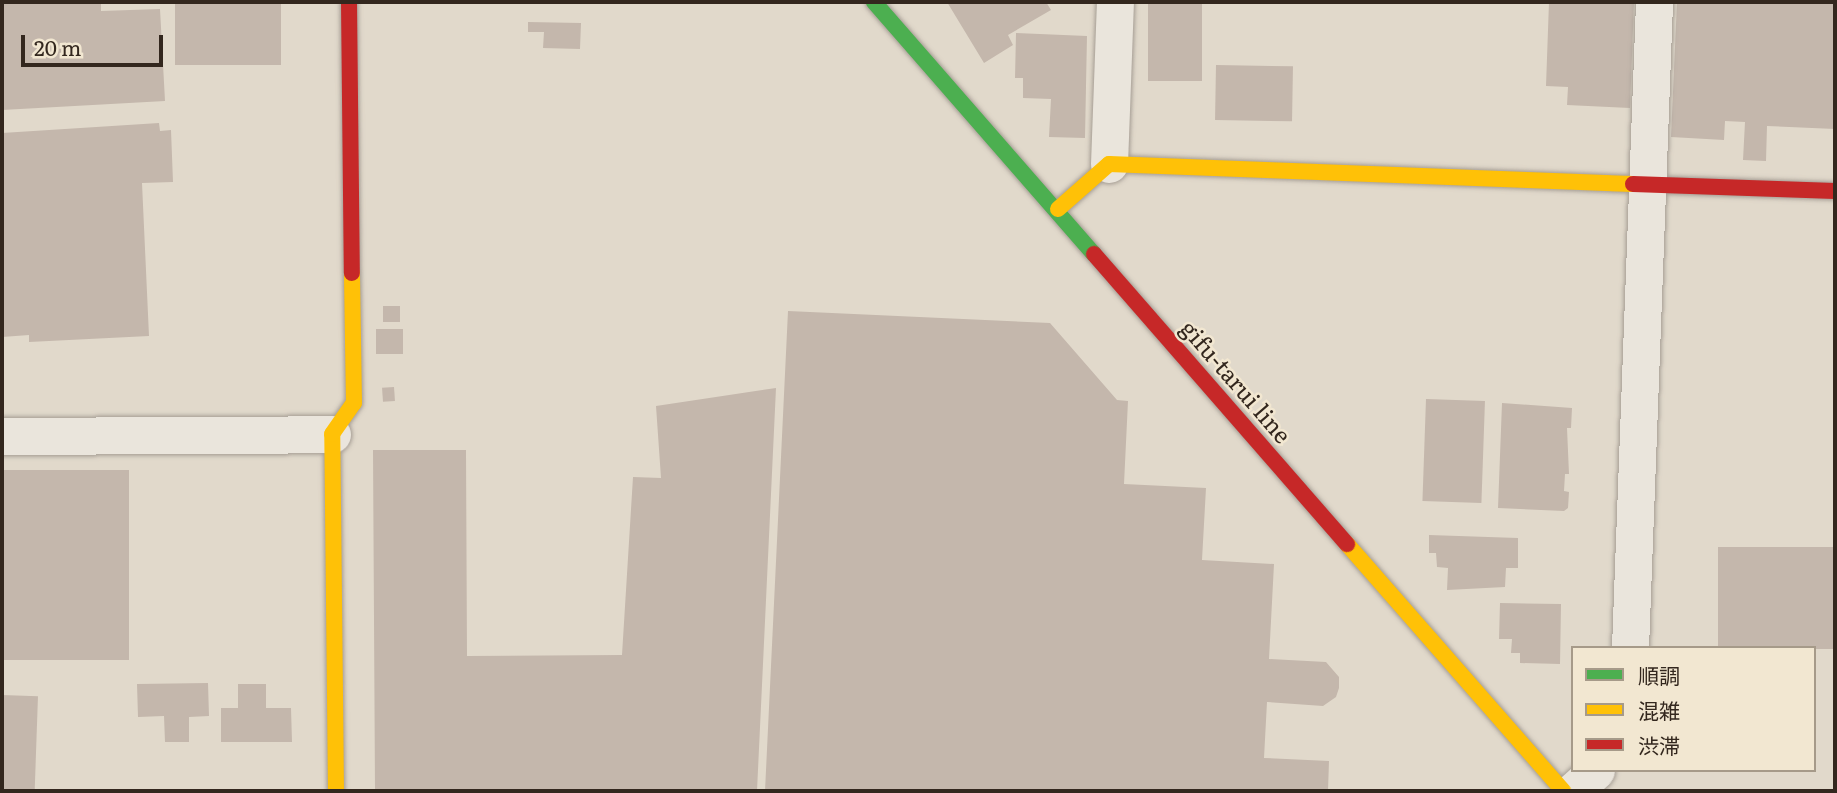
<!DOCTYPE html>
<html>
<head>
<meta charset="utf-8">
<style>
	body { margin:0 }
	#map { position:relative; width:1837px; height:793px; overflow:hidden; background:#e1d9cb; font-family:Literata,"Noto Sans JP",serif }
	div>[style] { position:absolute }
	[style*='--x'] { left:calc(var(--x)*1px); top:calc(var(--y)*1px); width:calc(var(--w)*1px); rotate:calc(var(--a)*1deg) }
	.building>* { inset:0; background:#c4b7ac; transform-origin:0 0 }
	.roads { filter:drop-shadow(0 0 2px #a69e95) drop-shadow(0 0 2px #a69e95) }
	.street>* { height:37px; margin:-18.5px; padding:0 18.5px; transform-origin:18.5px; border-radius:18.5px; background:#eae5dc }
	.fast>* { height:16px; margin:-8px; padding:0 8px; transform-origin:8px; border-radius:8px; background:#4caf50 }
	.slow>* { height:16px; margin:-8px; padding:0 8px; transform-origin:8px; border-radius:8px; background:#ffc107 }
	.jam>* { height:16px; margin:-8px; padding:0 8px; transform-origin:8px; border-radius:8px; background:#c62828 }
	span { translate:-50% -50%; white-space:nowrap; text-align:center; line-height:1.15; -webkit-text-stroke:5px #f2e7d1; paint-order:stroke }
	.street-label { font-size:23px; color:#33271e }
	.frame { position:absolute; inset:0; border:4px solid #33271e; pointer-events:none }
	.legend { position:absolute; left:1571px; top:646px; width:245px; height:126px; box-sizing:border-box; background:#f2e7d1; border:2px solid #a69a89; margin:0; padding:9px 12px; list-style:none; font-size:21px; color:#33271e }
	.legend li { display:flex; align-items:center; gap:14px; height:35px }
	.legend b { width:35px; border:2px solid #a69a89 }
	.scale { position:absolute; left:21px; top:35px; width:142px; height:32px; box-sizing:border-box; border:4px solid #33271e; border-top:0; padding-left:9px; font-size:21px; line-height:24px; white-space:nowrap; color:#33271e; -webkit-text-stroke:5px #f2e7d1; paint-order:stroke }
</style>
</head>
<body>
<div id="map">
	<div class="building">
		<i style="clip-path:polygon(2px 2px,101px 2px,101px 11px,160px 9px,165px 101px,2px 110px)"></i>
		<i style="left:175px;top:2px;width:106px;height:63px"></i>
		<i style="clip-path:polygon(947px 2px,1046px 2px,1051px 10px,1008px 35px,1013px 45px,984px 63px)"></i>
		<i style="left:1148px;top:2px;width:54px;height:79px"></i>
		<i style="clip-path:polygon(1549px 2px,1634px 2px,1630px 108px,1567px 105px,1568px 87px,1546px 86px)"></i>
		<i style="clip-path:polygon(1677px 2px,1835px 2px,1835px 129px,1767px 126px,1766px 161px,1743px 160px,1745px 122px,1725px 121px,1724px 140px,1671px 137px)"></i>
		<i style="clip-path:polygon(528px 22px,581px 23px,580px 49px,543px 48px,544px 32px,528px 32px)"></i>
		<i style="clip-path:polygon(1016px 33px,1087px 36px,1085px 138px,1049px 137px,1051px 99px,1023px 98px,1023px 78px,1015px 78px)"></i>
		<i style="left:1216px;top:65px;width:77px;height:55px;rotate:1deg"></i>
		<i style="clip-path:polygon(159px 123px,160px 131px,171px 130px,173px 182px,142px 183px,149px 336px,29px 342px,29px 335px,2px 337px,2px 133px)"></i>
		<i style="left:383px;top:306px;width:17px;height:16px"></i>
		<i style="clip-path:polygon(788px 311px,1050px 323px,1117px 400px,1128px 401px,1124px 484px,1206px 488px,1202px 560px,1274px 564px,1269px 659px,1326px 662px,1339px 677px,1339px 688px,1336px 697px,1323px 706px,1267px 702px,1264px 758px,1329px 761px,1328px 791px,765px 791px)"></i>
		<i style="left:376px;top:329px;width:27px;height:25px"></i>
		<i style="left:394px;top:387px;width:14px;height:12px;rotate:86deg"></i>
		<i style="clip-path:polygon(776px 388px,757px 791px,375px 791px,373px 450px,466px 450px,467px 656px,622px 655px,633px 477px,661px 478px,656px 406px)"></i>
		<i style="left:1426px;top:399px;width:59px;height:102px;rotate:2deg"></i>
		<i style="clip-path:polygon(1502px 403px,1572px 408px,1571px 428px,1567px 428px,1569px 474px,1565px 474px,1564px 491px,1569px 492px,1568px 508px,1564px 511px,1498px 508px)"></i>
		<i style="left:2px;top:470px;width:127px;height:190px"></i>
		<i style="clip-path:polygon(1429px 535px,1518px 538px,1518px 568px,1506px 568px,1505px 587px,1447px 590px,1448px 568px,1437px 567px,1436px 553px,1429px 553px)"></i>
		<i style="left:1835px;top:547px;width:102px;height:117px;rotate:90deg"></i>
		<i style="clip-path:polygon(1500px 603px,1561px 604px,1560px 664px,1520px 663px,1520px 653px,1511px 653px,1512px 639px,1499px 639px)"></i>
		<i style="clip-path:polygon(208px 683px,209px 716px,189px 717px,189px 742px,165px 742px,164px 716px,138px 717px,137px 684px)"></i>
		<i style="clip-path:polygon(238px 684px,266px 684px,266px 708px,291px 708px,292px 742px,221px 742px,221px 708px,238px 708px)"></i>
		<i style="left:2px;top:695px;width:36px;height:96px;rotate:2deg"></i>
	</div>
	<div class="roads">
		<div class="street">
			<i style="--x:1109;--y:164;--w:162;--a:-87.9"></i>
			<i style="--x:2;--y:436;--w:330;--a:-0.3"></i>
			<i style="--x:1630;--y:648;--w:646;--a:-87.87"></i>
			<i style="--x:1573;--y:791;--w:31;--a:-42"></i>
		</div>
		<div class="fast">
			<i style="--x:874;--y:2;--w:335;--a:48.9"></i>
		</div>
		<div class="slow">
			<i style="--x:1058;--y:209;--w:68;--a:-41.4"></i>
			<i style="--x:1109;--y:164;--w:524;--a:2.19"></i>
			<i style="--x:1347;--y:544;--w:328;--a:48.8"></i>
			<i style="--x:336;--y:791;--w:357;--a:-90.6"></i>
			<i style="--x:332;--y:434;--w:38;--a:-55"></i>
			<i style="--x:354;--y:403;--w:130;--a:-90.9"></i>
		</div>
		<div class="jam">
			<i style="--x:349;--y:2;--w:271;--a:89.4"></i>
			<i style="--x:1633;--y:184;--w:202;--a:2"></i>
			<i style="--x:1094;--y:254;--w:385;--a:48.9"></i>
		</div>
	</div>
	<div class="street-label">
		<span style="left:1237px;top:381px;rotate:49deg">gifu-tarui line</span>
	</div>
	<div class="frame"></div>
	<ul class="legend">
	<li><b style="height:9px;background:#4caf50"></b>順調</li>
	<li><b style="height:9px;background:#ffc107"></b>混雑</li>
	<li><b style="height:9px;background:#c62828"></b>渋滞</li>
	</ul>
	<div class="scale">20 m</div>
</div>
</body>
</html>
